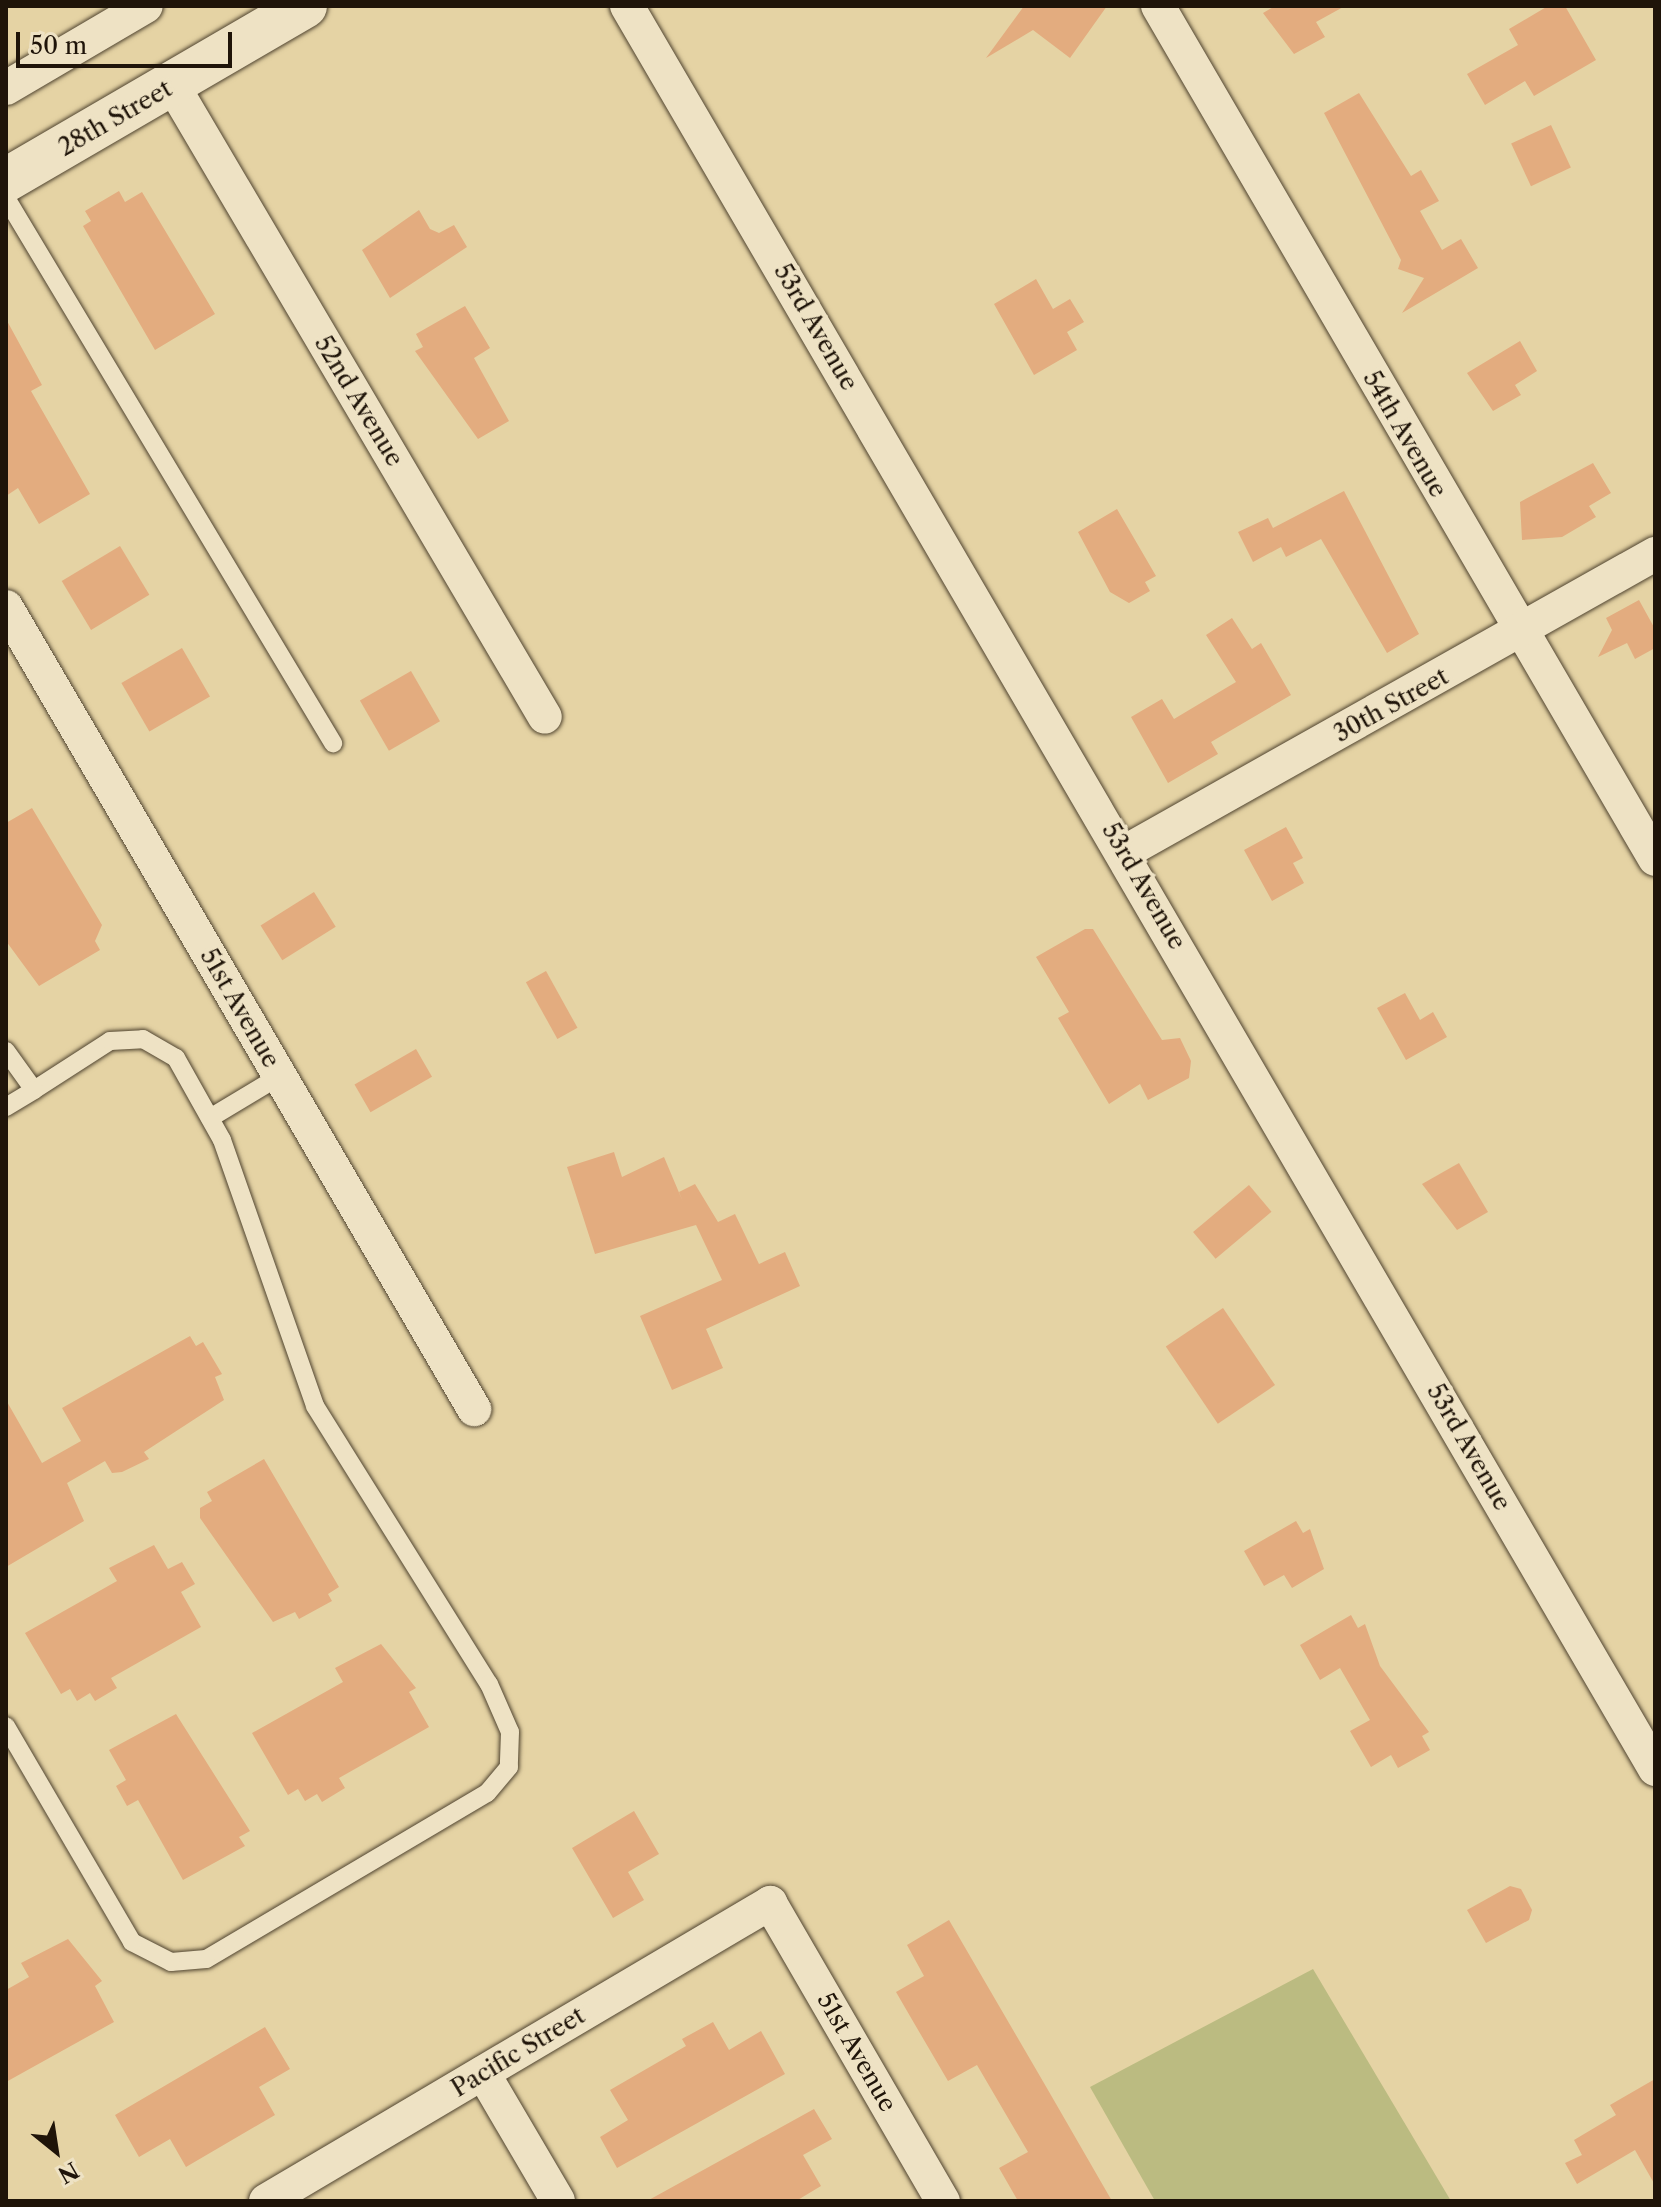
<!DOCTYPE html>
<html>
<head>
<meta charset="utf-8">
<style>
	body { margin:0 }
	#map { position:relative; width:1661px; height:2207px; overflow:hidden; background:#e5d3a4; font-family:"Libre Caslon Text",serif }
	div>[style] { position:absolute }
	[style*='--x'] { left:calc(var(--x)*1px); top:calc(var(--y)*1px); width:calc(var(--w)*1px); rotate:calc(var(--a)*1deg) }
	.green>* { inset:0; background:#bbbb81 }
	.building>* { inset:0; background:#e3ac7f; transform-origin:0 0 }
	.roads { filter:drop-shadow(0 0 2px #504430) drop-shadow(0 0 2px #504430) }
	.lane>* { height:18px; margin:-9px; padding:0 9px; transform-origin:9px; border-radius:9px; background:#eee2c4 }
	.street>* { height:34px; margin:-17px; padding:0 17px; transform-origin:17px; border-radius:17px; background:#eee2c4 }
	.secondary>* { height:44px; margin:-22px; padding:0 22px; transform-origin:22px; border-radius:22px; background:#eee2c4 }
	span { translate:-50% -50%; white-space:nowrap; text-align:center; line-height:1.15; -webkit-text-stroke:7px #eee2c4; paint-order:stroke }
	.street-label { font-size:24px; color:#1f1409 }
	.frame { position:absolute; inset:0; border:8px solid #1f1409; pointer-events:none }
	.north { position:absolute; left:16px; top:2111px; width:80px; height:80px; -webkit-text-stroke:6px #eee2c4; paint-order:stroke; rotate:150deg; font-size:22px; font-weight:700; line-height:32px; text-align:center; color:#1f1409 }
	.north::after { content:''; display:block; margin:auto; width:28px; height:36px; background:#1f1409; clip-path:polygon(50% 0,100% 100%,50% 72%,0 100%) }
	.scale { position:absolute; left:16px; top:32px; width:216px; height:36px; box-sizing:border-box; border:4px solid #1f1409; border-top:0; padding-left:10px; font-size:24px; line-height:28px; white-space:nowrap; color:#1f1409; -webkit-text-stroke:6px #eee2c4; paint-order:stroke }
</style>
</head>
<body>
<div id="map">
	<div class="green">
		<i style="clip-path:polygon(1313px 1969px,1451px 2201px,1155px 2201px,1090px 2087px)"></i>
	</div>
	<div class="building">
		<i style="clip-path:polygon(1024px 6px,1107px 6px,1070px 58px,1033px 30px,986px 58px)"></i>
		<i style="clip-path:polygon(1275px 6px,1345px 6px,1316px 22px,1325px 37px,1294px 54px,1263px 13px)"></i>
		<i style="clip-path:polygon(1548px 6px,1565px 6px,1596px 60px,1534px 96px,1525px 81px,1485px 105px,1467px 74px,1518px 45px,1509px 29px)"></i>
		<i style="clip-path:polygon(1359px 93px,1411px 176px,1421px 170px,1439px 201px,1420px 211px,1442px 250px,1461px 239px,1478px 268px,1402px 313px,1424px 278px,1398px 269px,1401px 260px,1324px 113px)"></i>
		<i style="left:1551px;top:125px;width:47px;height:44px;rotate:65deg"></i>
		<i style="clip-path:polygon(119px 191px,125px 202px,142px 192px,215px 314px,155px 350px,83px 226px,91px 221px,85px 211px)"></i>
		<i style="clip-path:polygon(419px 210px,430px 229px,439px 233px,454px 225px,467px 247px,390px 298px,362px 250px)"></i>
		<i style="clip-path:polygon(1036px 279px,1053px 309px,1070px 299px,1084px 322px,1067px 332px,1077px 350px,1034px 375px,994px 304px)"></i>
		<i style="clip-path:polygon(465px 306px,490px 348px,474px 358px,509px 421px,478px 439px,415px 351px,423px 347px,416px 334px)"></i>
		<i style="clip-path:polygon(6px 319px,42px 385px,31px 391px,90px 494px,39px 524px,18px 488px,6px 496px)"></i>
		<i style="clip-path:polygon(1520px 341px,1537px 371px,1515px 385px,1521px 395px,1493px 411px,1467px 373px)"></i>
		<i style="clip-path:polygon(1593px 463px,1611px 493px,1589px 506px,1596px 517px,1562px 537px,1522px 540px,1520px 502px)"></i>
		<i style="clip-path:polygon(1344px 491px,1419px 634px,1387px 653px,1321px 539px,1286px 557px,1281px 547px,1253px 562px,1238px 532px,1268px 518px,1273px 528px)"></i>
		<i style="clip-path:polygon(1117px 509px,1156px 576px,1145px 582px,1150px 591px,1129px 603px,1110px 592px,1078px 532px)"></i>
		<i style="left:120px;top:546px;width:57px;height:68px;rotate:59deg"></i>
		<i style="clip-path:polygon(1639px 600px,1655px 629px,1655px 648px,1635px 659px,1627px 643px,1598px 657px,1612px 630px,1606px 618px)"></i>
		<i style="clip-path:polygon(1232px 618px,1252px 649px,1261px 643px,1291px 695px,1211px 742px,1218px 754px,1168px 783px,1131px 717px,1162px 699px,1174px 719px,1236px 682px,1206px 635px)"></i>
		<i style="left:182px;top:648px;width:56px;height:70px;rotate:60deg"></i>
		<i style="left:411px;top:671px;width:58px;height:59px;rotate:60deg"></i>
		<i style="clip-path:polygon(32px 808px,102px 925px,95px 941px,100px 950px,39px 986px,6px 941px,6px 823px)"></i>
		<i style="clip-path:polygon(1286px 827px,1303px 858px,1293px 863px,1304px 883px,1272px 901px,1244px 850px)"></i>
		<i style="left:314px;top:892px;width:41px;height:63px;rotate:58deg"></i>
		<i style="clip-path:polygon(1085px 929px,1093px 929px,1162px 1040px,1180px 1038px,1191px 1061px,1189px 1078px,1148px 1100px,1140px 1084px,1109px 1104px,1058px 1018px,1069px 1012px,1036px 957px)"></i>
		<i style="left:546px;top:971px;width:65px;height:23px;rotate:61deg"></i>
		<i style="clip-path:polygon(1405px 993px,1420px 1020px,1433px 1012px,1447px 1037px,1406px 1060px,1377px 1008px)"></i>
		<i style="left:416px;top:1049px;width:32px;height:71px;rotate:60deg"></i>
		<i style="clip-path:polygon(614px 1152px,622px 1177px,664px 1157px,683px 1202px,679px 1192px,695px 1184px,718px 1222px,735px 1214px,759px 1264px,785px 1252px,800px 1286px,706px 1329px,723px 1368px,672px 1390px,640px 1316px,722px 1280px,696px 1225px,595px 1254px,567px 1167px)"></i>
		<i style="clip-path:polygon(1459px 1163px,1488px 1212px,1457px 1230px,1422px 1184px)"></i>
		<i style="left:1249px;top:1185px;width:35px;height:73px;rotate:50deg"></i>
		<i style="left:1223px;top:1308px;width:93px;height:69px;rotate:56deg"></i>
		<i style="clip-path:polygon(190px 1336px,196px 1346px,203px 1342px,222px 1374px,215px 1377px,224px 1400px,144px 1452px,149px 1459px,122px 1472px,112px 1473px,105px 1461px,67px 1483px,84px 1521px,6px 1567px,6px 1400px,42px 1463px,81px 1441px,62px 1408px)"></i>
		<i style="clip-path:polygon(264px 1459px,339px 1587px,328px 1594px,332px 1601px,299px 1619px,295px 1612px,273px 1622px,200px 1518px,200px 1508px,212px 1501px,207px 1492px)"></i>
		<i style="clip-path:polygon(1296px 1521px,1303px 1533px,1310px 1529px,1324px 1569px,1292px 1588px,1284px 1575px,1264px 1586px,1244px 1551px)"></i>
		<i style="clip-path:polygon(154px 1545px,168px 1569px,182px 1562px,195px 1584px,181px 1592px,201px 1627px,111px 1678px,117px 1688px,95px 1701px,90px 1693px,77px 1701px,70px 1689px,61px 1694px,25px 1633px,117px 1581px,109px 1568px)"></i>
		<i style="clip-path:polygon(1351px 1615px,1358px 1628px,1365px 1624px,1380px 1666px,1429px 1732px,1422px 1736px,1430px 1750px,1398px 1768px,1391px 1755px,1371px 1767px,1350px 1731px,1370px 1720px,1340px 1668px,1320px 1680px,1300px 1645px)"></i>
		<i style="clip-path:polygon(381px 1644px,416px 1688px,409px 1692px,429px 1727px,339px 1778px,345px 1788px,322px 1802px,317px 1794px,305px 1801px,298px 1789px,288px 1795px,252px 1733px,343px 1682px,335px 1668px)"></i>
		<i style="clip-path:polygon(176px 1714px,250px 1831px,239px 1837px,245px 1846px,183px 1880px,138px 1800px,127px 1806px,116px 1786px,126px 1780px,109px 1750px)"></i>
		<i style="clip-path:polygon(634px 1811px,659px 1854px,628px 1872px,644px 1900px,613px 1918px,572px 1848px)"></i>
		<i style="clip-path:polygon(1510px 1886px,1521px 1889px,1532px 1910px,1529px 1920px,1486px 1943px,1467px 1910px)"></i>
		<i style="clip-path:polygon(949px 1920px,1048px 2090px,1112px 2201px,1018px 2201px,999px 2168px,1028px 2152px,977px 2065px,948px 2081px,914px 2023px,896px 1992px,924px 1976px,907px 1945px)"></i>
		<i style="clip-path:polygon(68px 1939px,102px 1981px,95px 1986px,114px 2022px,6px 2082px,6px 1990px,29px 1977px,21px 1963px)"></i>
		<i style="clip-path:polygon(713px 2022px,729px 2050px,761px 2031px,785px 2074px,617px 2168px,600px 2137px,628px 2120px,610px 2090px,686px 2046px,682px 2039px)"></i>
		<i style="clip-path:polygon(265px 2027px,290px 2069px,259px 2087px,275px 2115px,186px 2167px,170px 2139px,139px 2157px,115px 2115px)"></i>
		<i style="clip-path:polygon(1655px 2079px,1655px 2185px,1635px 2150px,1577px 2184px,1565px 2163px,1582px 2155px,1574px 2140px,1616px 2115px,1610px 2105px)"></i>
		<i style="clip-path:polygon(814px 2109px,832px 2139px,803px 2155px,821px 2186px,796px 2201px,647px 2201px)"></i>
	</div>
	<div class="roads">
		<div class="lane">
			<i style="--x:6;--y:198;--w:636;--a:59.04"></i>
			<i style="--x:6;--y:1051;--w:48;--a:54.3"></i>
			<i style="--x:34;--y:1090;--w:90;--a:-32.8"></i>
			<i style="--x:110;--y:1041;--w:33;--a:-3"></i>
			<i style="--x:143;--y:1039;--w:38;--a:30"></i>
			<i style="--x:176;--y:1058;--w:94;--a:60.7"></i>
			<i style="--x:222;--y:1140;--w:282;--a:70.7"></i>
			<i style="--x:315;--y:1406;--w:328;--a:58"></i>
			<i style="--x:489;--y:1684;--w:52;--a:66.4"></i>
			<i style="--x:510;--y:1732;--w:35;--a:92"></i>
			<i style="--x:509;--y:1767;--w:34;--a:130"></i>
			<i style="--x:487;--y:1793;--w:326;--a:149.4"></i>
			<i style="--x:206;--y:1959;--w:35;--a:175"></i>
			<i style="--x:171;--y:1962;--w:44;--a:-152.9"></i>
			<i style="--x:132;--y:1942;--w:250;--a:-120.3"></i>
			<i style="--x:6;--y:1107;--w:33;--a:-31"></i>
			<i style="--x:210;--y:1118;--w:82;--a:-31"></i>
		</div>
		<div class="street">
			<i style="--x:627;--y:6;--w:2041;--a:59.75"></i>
			<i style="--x:1158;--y:6;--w:987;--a:59.77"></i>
			<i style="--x:173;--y:86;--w:732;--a:59.48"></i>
			<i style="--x:6;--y:88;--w:162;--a:-30.4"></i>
			<i style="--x:6;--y:607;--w:929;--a:59.73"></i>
			<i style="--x:1125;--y:852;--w:608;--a:-29.35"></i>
			<i style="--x:483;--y:2073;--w:148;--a:59.6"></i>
			<i style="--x:266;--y:2201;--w:586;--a:-30.59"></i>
			<i style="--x:770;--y:1903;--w:345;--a:59.9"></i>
		</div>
		<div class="secondary">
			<i style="--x:6;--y:180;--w:346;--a:-30.2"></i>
		</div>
	</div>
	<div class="street-label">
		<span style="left:115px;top:118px;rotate:-30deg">28th Street</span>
		<span style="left:816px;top:327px;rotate:60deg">53rd Avenue</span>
		<span style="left:359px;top:401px;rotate:59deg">52nd Avenue</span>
		<span style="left:1405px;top:434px;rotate:60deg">54th Avenue</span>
		<span style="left:1391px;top:705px;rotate:-29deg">30th Street</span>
		<span style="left:1144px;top:886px;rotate:60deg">53rd Avenue</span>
		<span style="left:240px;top:1008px;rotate:60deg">51st Avenue</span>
		<span style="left:1469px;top:1447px;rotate:60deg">53rd Avenue</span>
		<span style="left:518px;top:2052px;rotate:-31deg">Pacific Street</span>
		<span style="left:857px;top:2052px;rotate:60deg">51st Avenue</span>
	</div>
	<div class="frame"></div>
	<div class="north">N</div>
	<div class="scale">50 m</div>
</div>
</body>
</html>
